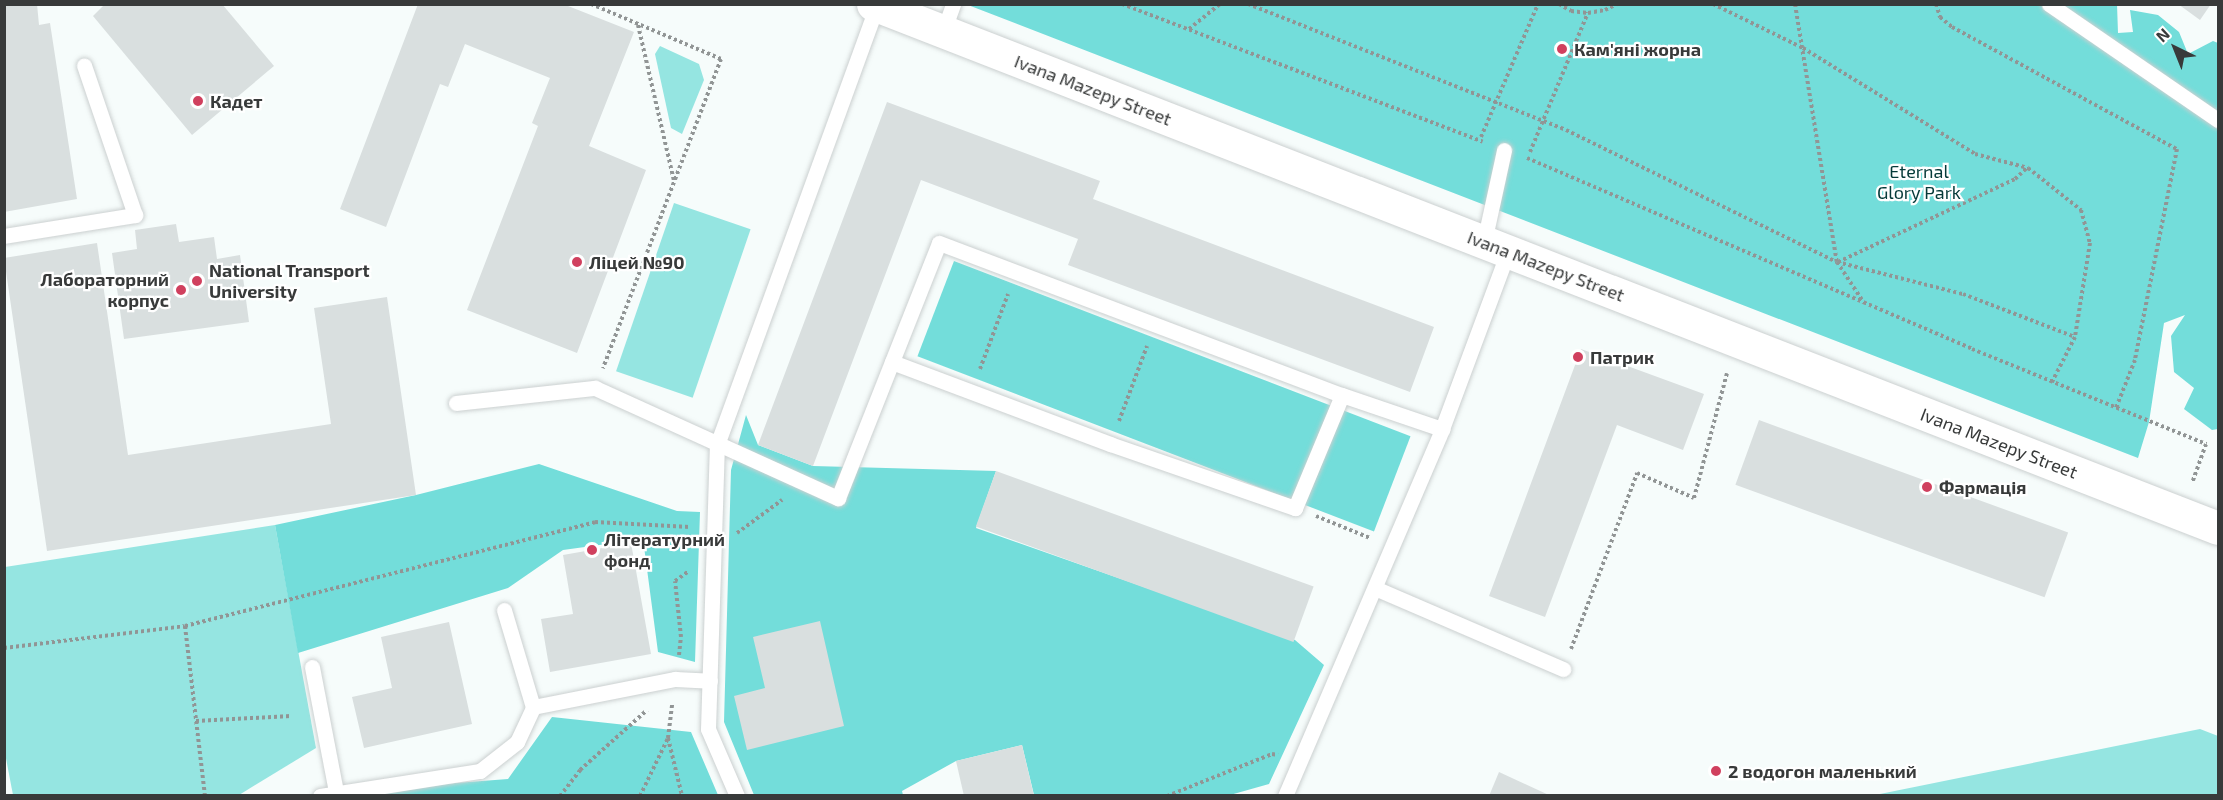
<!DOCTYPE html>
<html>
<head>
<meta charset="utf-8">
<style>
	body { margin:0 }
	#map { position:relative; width:2223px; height:800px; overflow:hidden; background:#f6fcfb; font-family:"Exo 2",sans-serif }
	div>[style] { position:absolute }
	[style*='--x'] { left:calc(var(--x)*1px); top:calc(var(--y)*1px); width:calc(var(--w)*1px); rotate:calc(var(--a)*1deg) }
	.green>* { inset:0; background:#95e5e1; transform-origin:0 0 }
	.forest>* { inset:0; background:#73ddda; transform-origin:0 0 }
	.building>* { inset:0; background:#d9dfdf; transform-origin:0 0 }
	.path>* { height:4px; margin-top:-2px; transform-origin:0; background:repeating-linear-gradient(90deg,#919595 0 3px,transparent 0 6px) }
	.roads { filter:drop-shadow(0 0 2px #cbd0d0) drop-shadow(0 0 2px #cbd0d0) }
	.service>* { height:15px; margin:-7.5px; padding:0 7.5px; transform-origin:7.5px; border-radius:7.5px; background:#fff }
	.secondary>* { height:33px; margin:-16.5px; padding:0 16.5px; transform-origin:16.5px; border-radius:16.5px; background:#fff }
	.dots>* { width:16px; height:16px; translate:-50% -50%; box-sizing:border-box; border:3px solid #fff; border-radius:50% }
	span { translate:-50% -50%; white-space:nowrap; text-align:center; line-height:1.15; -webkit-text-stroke:4.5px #fff; paint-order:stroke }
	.poi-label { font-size:18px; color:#383a3a; font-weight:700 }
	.left { translate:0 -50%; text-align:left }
	.right { translate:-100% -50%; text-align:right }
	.street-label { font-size:18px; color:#383a3a }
	.park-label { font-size:18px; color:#053a39 }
	.frame { position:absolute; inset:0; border:6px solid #383a3a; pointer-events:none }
	.north { position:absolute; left:2145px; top:18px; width:60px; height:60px; -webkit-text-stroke:4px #fff; paint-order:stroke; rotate:317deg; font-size:16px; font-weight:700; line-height:24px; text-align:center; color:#383a3a }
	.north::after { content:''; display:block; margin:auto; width:21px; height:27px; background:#383a3a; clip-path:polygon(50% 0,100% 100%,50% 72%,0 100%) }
</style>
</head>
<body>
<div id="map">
	<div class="green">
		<i style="clip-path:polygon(660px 46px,699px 64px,704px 80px,682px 134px,671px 128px,655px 54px)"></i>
		<i style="left:674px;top:203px;width:81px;height:178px;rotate:19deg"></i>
		<i style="clip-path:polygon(275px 525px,316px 748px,239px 795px,13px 795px,4px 748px,5px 567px)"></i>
		<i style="clip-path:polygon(2200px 729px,2218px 736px,2218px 795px,1875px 795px)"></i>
	</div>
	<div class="forest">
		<i style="clip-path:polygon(2117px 4px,2118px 33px,2133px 32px,2130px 10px,2158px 15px,2179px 32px,2188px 54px,2213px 41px,2218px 43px,2218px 429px,2212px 430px,2184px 409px,2194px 388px,2174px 372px,2171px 336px,2185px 315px,2164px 323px,2149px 422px,2138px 458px,968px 5px)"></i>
		<i style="left:954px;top:261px;width:489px;height:102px;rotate:21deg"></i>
		<i style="clip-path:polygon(746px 415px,758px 445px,813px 466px,996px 471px,976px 528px,1295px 640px,1324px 665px,1269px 784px,1230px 795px,1034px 795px,1022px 745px,956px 761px,902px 791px,903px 795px,754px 795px,724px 722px,731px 470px)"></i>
		<i style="clip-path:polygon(539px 464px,677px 511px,700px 512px,695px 662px,658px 652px,643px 539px,563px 550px,508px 588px,298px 653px,275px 525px,416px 495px)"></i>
		<i style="clip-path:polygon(552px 717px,691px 732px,718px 795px,286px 796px,508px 779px)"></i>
	</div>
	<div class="building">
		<i style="clip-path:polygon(4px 4px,37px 4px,39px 25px,50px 23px,77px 199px,4px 212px)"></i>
		<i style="clip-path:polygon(105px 4px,222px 4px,274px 66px,192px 135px,93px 16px)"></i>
		<i style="clip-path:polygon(418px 4px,563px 4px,634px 32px,589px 146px,646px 170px,577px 353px,467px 310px,538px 126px,532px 123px,550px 78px,465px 44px,448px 87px,440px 84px,386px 227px,340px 209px)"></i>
		<i style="clip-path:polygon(2178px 4px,2211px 4px,2200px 20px)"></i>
		<i style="clip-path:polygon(887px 102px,1100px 181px,1093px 199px,1434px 327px,1410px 392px,1068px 265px,1078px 239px,921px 180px,813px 466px,758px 445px)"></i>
		<i style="clip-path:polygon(176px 224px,179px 242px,214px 237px,217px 259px,240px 255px,249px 322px,124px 339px,112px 253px,137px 249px,135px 230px)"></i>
		<i style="clip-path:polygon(97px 243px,128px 455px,331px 424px,314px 308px,387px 297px,416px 495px,47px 551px,4px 258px)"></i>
		<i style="clip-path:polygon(1581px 349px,1704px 394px,1683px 450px,1617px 425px,1545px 617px,1489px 596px)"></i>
		<i style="left:1759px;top:420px;width:329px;height:69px;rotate:20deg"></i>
		<i style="left:996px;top:471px;width:338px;height:59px;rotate:20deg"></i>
		<i style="clip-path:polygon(631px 543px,651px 654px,550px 672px,541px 619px,573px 614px,563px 555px)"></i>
		<i style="clip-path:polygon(820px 621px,844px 726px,747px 750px,734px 696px,765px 688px,753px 637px)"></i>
		<i style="clip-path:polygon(449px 622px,472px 724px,364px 748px,352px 697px,392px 688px,381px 637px)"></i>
		<i style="clip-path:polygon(1022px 745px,1034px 796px,964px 796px,956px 761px)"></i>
		<i style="clip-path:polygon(1499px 772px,1551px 796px,1489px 796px)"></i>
	</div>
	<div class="path">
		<i style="--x:591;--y:4;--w:141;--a:22.9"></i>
		<i style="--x:721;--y:59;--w:331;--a:110.9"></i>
		<i style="--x:1122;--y:4;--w:386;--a:20.9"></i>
		<i style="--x:1248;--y:4;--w:342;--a:21.6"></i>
		<i style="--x:1566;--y:130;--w:301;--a:26"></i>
		<i style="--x:1837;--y:262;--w:130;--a:14.3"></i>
		<i style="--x:1963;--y:294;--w:120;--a:21"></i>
		<i style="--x:1559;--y:4;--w:14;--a:30"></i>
		<i style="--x:1571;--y:11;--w:17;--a:7"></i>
		<i style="--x:1588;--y:13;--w:17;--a:-10"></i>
		<i style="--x:1605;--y:10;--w:13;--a:-27"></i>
		<i style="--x:1713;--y:4;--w:100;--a:26.1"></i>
		<i style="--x:1803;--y:48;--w:202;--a:31.6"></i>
		<i style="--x:1975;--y:154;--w:55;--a:14.8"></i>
		<i style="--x:2028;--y:168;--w:68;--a:38.4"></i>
		<i style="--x:2081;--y:210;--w:34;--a:75"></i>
		<i style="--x:2090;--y:243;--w:95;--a:99.1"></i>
		<i style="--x:2075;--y:337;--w:51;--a:117.1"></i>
		<i style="--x:1795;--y:4;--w:261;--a:80.8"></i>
		<i style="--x:1837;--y:262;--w:49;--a:56.6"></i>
		<i style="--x:1936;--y:4;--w:14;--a:73"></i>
		<i style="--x:1940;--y:17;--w:16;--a:40"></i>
		<i style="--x:1952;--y:27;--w:256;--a:28.5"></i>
		<i style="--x:2177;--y:149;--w:215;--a:101.3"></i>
		<i style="--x:2135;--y:360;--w:52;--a:111.6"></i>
		<i style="--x:638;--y:25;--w:160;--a:77"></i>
		<i style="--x:1189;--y:29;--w:40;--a:-39"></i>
		<i style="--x:1481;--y:137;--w:145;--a:-66.8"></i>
		<i style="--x:1530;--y:152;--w:151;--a:-67.4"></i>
		<i style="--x:1527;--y:158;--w:484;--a:23.2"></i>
		<i style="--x:1972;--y:349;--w:253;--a:22.1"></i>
		<i style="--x:2206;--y:444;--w:41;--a:109.7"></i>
		<i style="--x:1838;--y:262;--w:195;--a:-25.1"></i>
		<i style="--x:2015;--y:179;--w:16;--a:-43"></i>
		<i style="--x:980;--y:369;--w:80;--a:-69.5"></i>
		<i style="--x:1119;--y:421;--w:80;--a:-69.5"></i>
		<i style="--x:1316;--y:516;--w:58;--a:22.2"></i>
		<i style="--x:737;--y:533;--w:56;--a:-36.3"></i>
		<i style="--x:185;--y:626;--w:423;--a:-14.2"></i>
		<i style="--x:595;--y:522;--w:95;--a:3"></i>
		<i style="--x:4;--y:648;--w:182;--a:-6.9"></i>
		<i style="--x:185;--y:626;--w:171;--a:83.3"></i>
		<i style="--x:1571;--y:649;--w:188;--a:-69.4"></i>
		<i style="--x:1637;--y:473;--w:62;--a:23.7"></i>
		<i style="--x:1694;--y:498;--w:129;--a:-75.2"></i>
		<i style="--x:679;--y:655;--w:18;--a:-84"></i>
		<i style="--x:681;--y:637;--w:56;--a:-96.1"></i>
		<i style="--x:675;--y:581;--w:17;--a:-36"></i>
		<i style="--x:196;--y:721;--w:95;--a:-3"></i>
		<i style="--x:668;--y:738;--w:60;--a:76.4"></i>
		<i style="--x:560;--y:796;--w:33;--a:-52"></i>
		<i style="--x:580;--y:770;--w:90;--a:-41.8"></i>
		<i style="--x:640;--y:796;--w:64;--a:-64.2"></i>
		<i style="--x:668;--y:738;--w:34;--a:-83"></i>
		<i style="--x:1167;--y:796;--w:113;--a:-21.8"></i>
		<i style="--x:1272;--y:754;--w:6;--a:9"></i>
	</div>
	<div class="roads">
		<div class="service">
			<i style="--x:2049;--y:4;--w:205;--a:34.5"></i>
			<i style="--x:943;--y:32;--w:30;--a:-70"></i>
			<i style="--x:4;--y:236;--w:133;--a:-9.1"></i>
			<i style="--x:135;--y:215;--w:158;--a:-108.8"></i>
			<i style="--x:1484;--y:242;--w:94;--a:-77.7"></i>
			<i style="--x:892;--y:362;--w:233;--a:20.6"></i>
			<i style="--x:1110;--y:444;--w:196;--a:19.1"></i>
			<i style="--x:1295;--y:508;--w:122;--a:-67.4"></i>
			<i style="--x:456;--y:403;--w:140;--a:-6.2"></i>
			<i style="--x:595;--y:388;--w:267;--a:24.4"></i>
			<i style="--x:838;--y:498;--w:274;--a:-68.4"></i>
			<i style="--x:939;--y:243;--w:431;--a:20.7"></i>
			<i style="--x:1342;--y:395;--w:106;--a:18.8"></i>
			<i style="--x:1375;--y:588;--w:205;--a:23.3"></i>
			<i style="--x:504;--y:610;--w:101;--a:73.4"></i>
			<i style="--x:312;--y:667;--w:127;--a:79.1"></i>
			<i style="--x:320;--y:796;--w:162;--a:-8.9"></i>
			<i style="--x:480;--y:771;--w:47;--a:-38.1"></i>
			<i style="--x:517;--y:742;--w:38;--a:-65"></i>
			<i style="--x:533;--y:707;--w:145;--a:-11.2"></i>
			<i style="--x:675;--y:679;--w:35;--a:3"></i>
			<i style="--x:737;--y:796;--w:73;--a:-113.4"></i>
			<i style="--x:708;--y:729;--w:284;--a:-88.2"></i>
			<i style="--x:717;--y:445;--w:467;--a:-70"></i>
			<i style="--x:1285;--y:796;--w:399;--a:-66.8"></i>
			<i style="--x:1442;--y:429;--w:189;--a:-69.6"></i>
		</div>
		<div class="secondary">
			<i style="--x:873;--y:4;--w:1443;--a:21.29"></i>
		</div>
	</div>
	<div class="dots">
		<i style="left:1562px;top:49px;background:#d0405e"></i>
		<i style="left:198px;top:101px;background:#d0405e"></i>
		<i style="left:577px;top:262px;background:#d0405e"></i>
		<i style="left:197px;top:281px;background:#d0405e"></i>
		<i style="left:181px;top:290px;background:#d0405e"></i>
		<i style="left:1578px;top:357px;background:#d0405e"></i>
		<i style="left:1927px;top:487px;background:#d0405e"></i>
		<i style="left:592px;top:550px;background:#d0405e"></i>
		<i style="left:1716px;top:771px;background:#d0405e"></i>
	</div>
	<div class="poi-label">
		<span class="left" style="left:1574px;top:49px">Кам'яні жорна</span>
		<span class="left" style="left:210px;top:101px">Кадет</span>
		<span class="left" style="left:589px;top:262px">Ліцей №90</span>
		<span class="left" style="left:209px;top:281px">National Transport<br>University</span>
		<span class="right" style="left:169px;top:290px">Лабораторний<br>корпус</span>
		<span class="left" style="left:1590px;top:357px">Патрик</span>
		<span class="left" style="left:1939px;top:487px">Фармація</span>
		<span class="left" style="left:604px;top:550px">Літературний<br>фонд</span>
		<span class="left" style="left:1728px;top:771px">2 водогон маленький</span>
	</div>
	<div class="street-label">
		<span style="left:1093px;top:90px;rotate:21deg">Ivana Mazepy Street</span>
		<span style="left:1546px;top:266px;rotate:21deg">Ivana Mazepy Street</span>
		<span style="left:1999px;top:443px;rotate:21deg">Ivana Mazepy Street</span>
	</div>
	<div class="park-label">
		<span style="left:1919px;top:182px">Eternal<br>Glory Park</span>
	</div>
	<div class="frame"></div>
	<div class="north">N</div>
</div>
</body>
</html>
